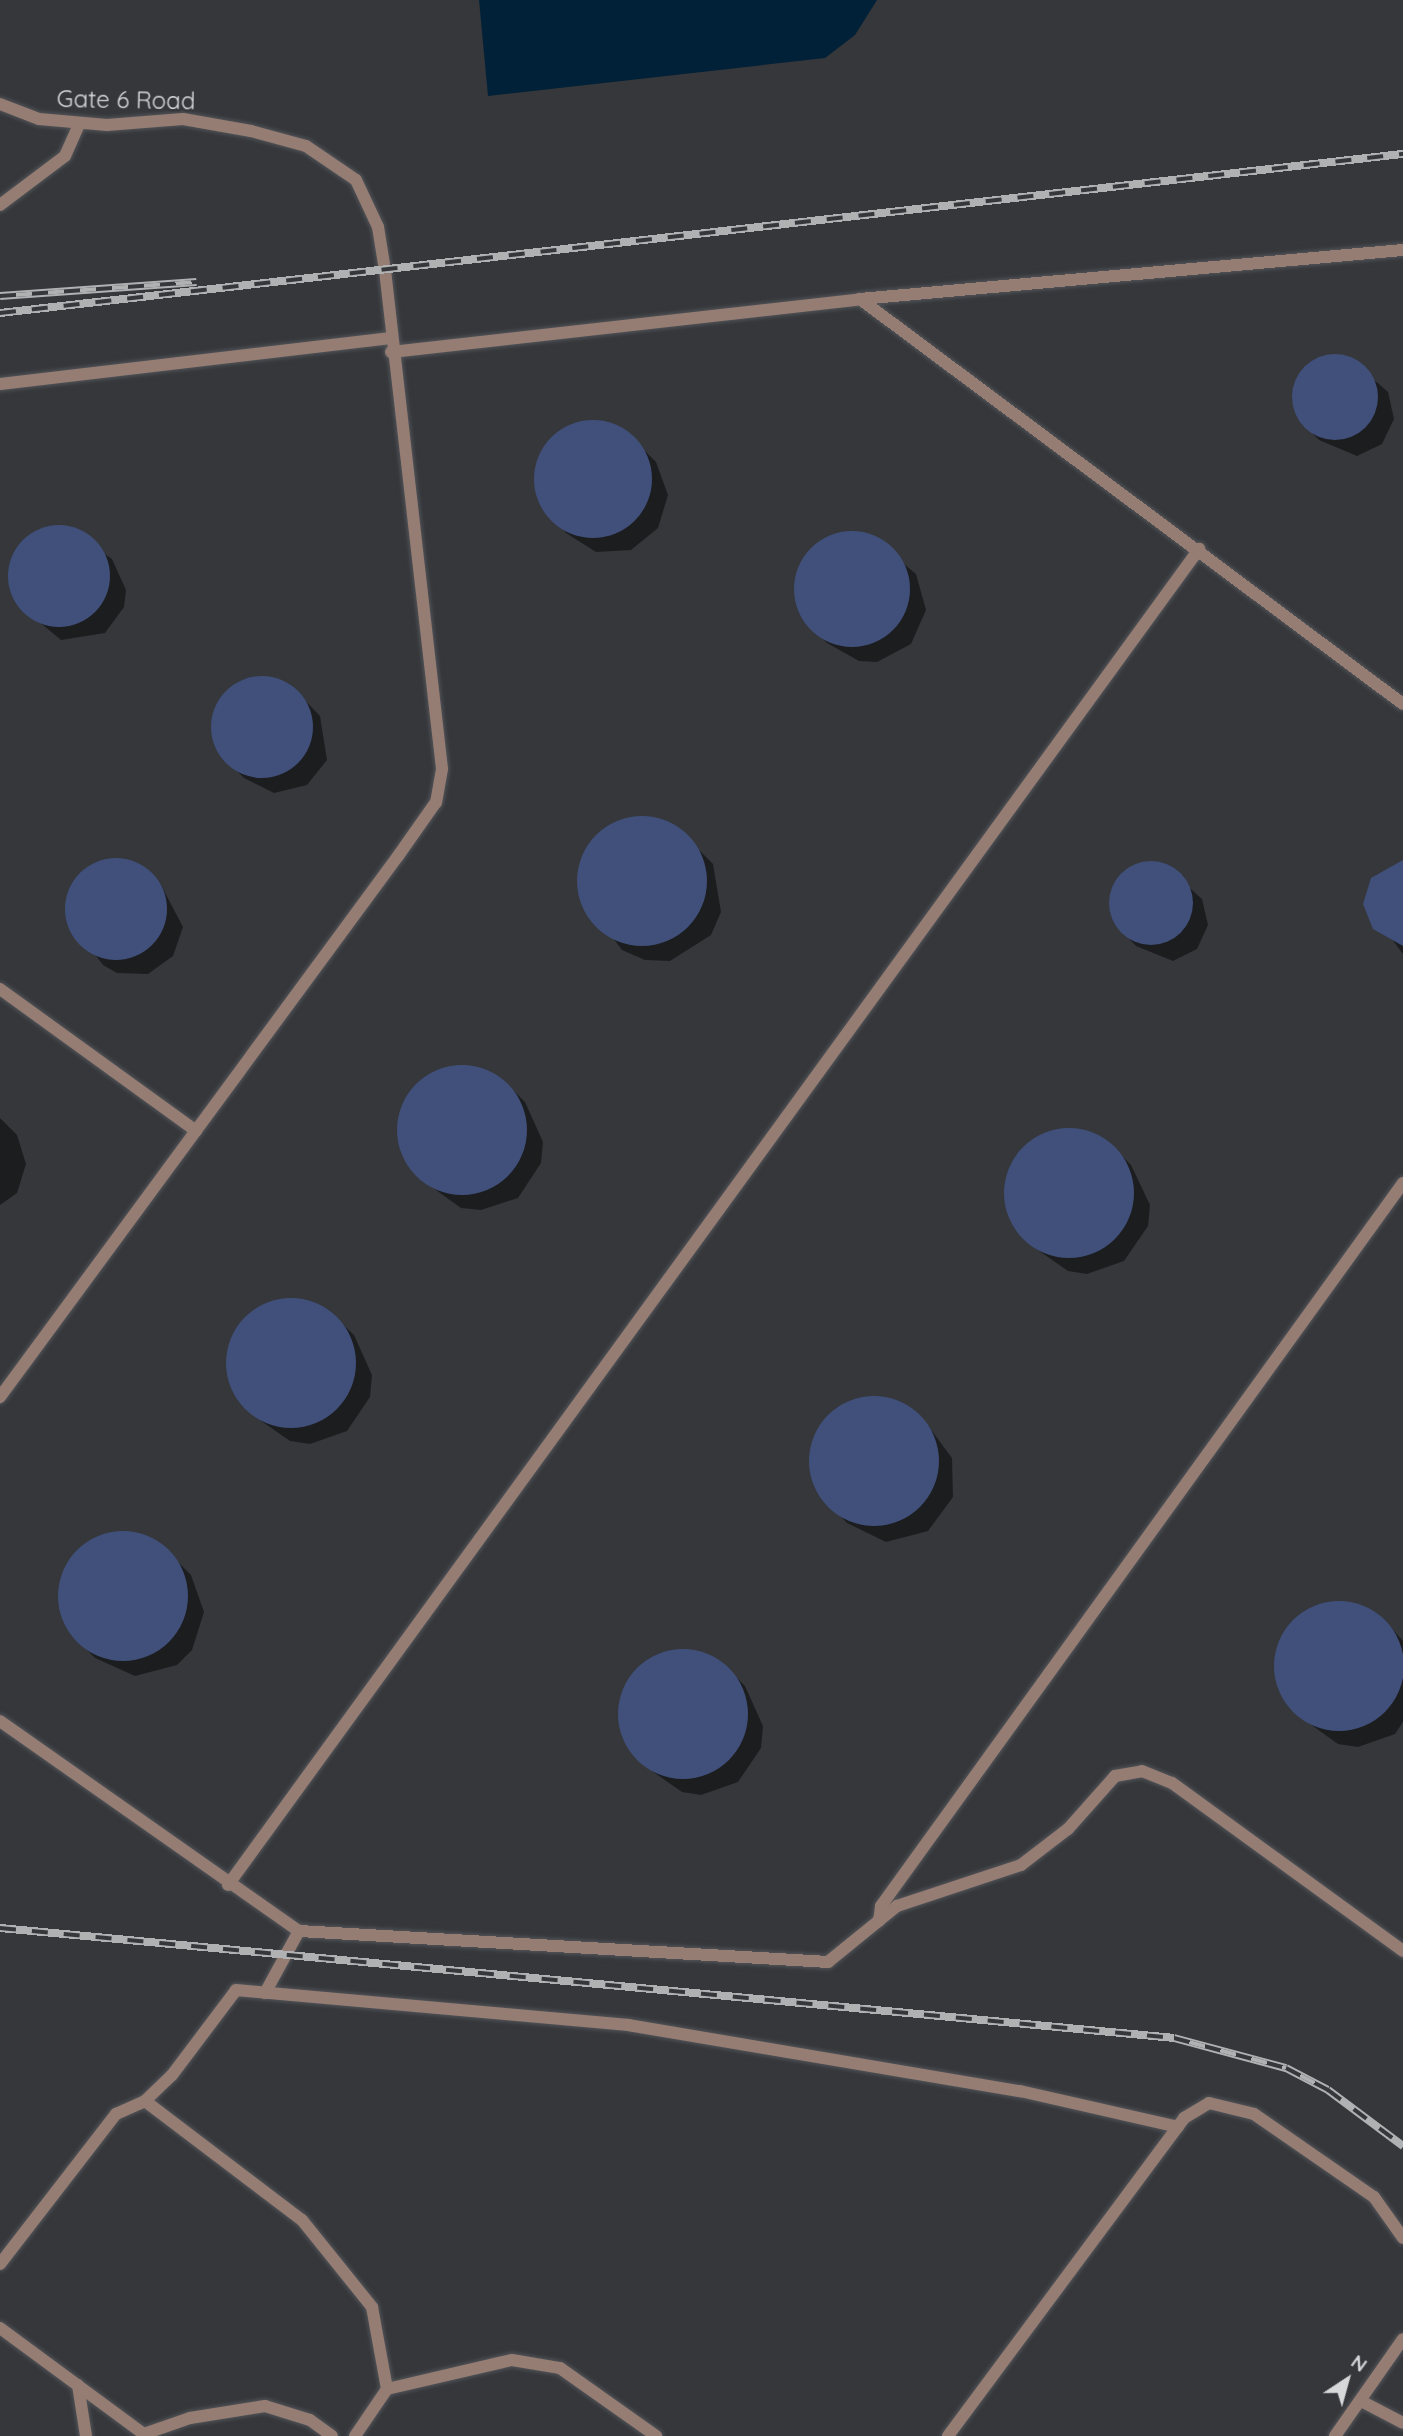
<!DOCTYPE html>
<html>
<head>
<meta charset="utf-8">
<style>
	body { margin:0 }
	#map { position:relative; width:1403px; height:2436px; overflow:hidden; background:#35373b; font-family:Quicksand,sans-serif }
	div>[style] { position:absolute }
	[style*='--x'] { left:calc(var(--x)*1px); top:calc(var(--y)*1px); width:calc(var(--w)*1px); rotate:calc(var(--a)*1deg) }
	.water>* { inset:0; background:#002137 }
	.shadow>* { inset:0; background:#0007 }
	.building>* { inset:0; background:#40507a }
	.round { border-radius:50% }
	.roads { filter:drop-shadow(0 0 2px #525458) drop-shadow(0 0 2px #525458) }
	.lane>* { height:12px; margin:-6px; padding:0 6px; transform-origin:6px; border-radius:6px; background:#957d74 }
	.rail>* { height:8px; margin-top:-4px; transform-origin:0; background:repeating-linear-gradient(90deg,#35373b 0 16px,#afb1b3 0 32px); box-sizing:border-box; border-block:2px solid #afb1b3 }
	span { translate:-50% -50%; white-space:nowrap; text-align:center; line-height:1.15; -webkit-text-stroke:5px #35373b; paint-order:stroke }
	.street-label { font-size:24px; color:#d6d8da }
	.north { position:absolute; left:1312px; top:2345px; width:70px; height:70px; -webkit-text-stroke:5px #35373b; paint-order:stroke; rotate:36deg; font-size:19px; font-weight:700; line-height:28px; text-align:center; color:#d6d8da }
	.north::after { content:''; display:block; margin:auto; width:24px; height:32px; background:#d6d8da; clip-path:polygon(50% 0,100% 100%,50% 72%,0 100%) }
</style>
</head>
<body>
<div id="map">
	<div class="water">
		<i style="clip-path:polygon(479px 0,877px 0,855px 35px,825px 58px,488px 96px)"></i>
	</div>
	<div class="shadow">
		<i style="clip-path:polygon(1349px 358px,1388px 392px,1394px 419px,1382px 444px,1357px 456px,1319px 440px,1302px 423px,1295px 385px,1310px 363px)"></i>
		<i style="clip-path:polygon(592px 421px,610px 424px,639px 445px,656px 462px,668px 495px,658px 528px,631px 550px,596px 552px,566px 533px,539px 500px,537px 463px,557px 433px)"></i>
		<i style="clip-path:polygon(65px 527px,112px 559px,126px 590px,124px 607px,105px 633px,61px 640px,19px 605px,13px 561px,32px 535px)"></i>
		<i style="clip-path:polygon(869px 535px,916px 574px,926px 610px,911px 644px,877px 662px,859px 661px,827px 643px,810px 626px,796px 593px,805px 558px,833px 536px)"></i>
		<i style="clip-path:polygon(263px 678px,292px 687px,320px 716px,327px 760px,307px 785px,274px 793px,244px 778px,227px 761px,213px 730px,215px 713px,234px 687px)"></i>
		<i style="clip-path:polygon(630px 818px,678px 829px,713px 864px,721px 912px,711px 935px,670px 961px,645px 960px,622px 950px,579px 892px,590px 844px)"></i>
		<i style="clip-path:polygon(130px 862px,162px 887px,183px 927px,173px 956px,148px 974px,117px 973px,103px 965px,68px 919px,73px 886px,97px 864px)"></i>
		<i style="clip-path:polygon(1403px 864px,1403px 954px,1365px 903px)"></i>
		<i style="clip-path:polygon(1164px 865px,1202px 899px,1208px 925px,1197px 949px,1173px 961px,1136px 946px,1120px 929px,1112px 892px,1127px 871px)"></i>
		<i style="clip-path:polygon(468px 1066px,508px 1085px,525px 1102px,543px 1142px,541px 1163px,518px 1198px,481px 1210px,461px 1208px,429px 1185px,412px 1168px,399px 1130px,402px 1111px,426px 1077px)"></i>
		<i style="clip-path:polygon(0 1118px,17px 1135px,26px 1164px,17px 1193px,0 1205px)"></i>
		<i style="clip-path:polygon(1074px 1129px,1114px 1148px,1131px 1165px,1150px 1205px,1148px 1226px,1124px 1261px,1087px 1274px,1068px 1271px,1035px 1248px,1018px 1231px,1005px 1194px,1008px 1174px,1032px 1141px)"></i>
		<i style="clip-path:polygon(297px 1300px,337px 1319px,354px 1335px,372px 1375px,370px 1397px,347px 1431px,310px 1444px,290px 1441px,257px 1418px,240px 1401px,228px 1364px,230px 1345px,255px 1311px)"></i>
		<i style="clip-path:polygon(873px 1398px,893px 1400px,926px 1423px,952px 1458px,953px 1497px,928px 1531px,886px 1542px,847px 1523px,830px 1506px,811px 1466px,813px 1445px,836px 1411px)"></i>
		<i style="clip-path:polygon(122px 1532px,141px 1535px,174px 1558px,191px 1575px,204px 1612px,192px 1650px,177px 1665px,135px 1676px,95px 1658px,78px 1641px,60px 1601px,71px 1559px,102px 1535px)"></i>
		<i style="clip-path:polygon(1345px 1603px,1385px 1621px,1403px 1641px,1403px 1722px,1395px 1734px,1358px 1747px,1338px 1744px,1306px 1721px,1289px 1704px,1276px 1667px,1279px 1647px,1303px 1614px)"></i>
		<i style="clip-path:polygon(688px 1651px,728px 1669px,745px 1686px,763px 1726px,761px 1748px,738px 1782px,701px 1795px,682px 1792px,649px 1769px,622px 1735px,622px 1695px,646px 1662px)"></i>
	</div>
	<div class="building">
		<i class="round" style="left:1292px;top:354px;width:86px;height:86px"></i>
		<i class="round" style="left:534px;top:420px;width:118px;height:118px"></i>
		<i class="round" style="left:8px;top:525px;width:102px;height:102px"></i>
		<i class="round" style="left:794px;top:531px;width:116px;height:116px"></i>
		<i class="round" style="left:211px;top:676px;width:102px;height:102px"></i>
		<i class="round" style="left:577px;top:816px;width:130px;height:130px"></i>
		<i class="round" style="left:65px;top:858px;width:102px;height:102px"></i>
		<i style="clip-path:polygon(1403px 860px,1403px 946px,1373px 929px,1363px 904px,1371px 878px)"></i>
		<i class="round" style="left:1109px;top:861px;width:84px;height:84px"></i>
		<i class="round" style="left:397px;top:1065px;width:130px;height:130px"></i>
		<i class="round" style="left:1004px;top:1128px;width:130px;height:130px"></i>
		<i class="round" style="left:226px;top:1298px;width:130px;height:130px"></i>
		<i class="round" style="left:809px;top:1396px;width:130px;height:130px"></i>
		<i class="round" style="left:58px;top:1531px;width:130px;height:130px"></i>
		<i class="round" style="left:1274px;top:1601px;width:130px;height:130px"></i>
		<i class="round" style="left:618px;top:1649px;width:130px;height:130px"></i>
	</div>
	<div class="roads">
		<div class="lane">
			<i style="--x:0;--y:104;--w:42;--a:21"></i>
			<i style="--x:39;--y:119;--w:68;--a:5"></i>
			<i style="--x:107;--y:125;--w:76;--a:-4.5"></i>
			<i style="--x:183;--y:119;--w:69;--a:10"></i>
			<i style="--x:251;--y:131;--w:57;--a:15.3"></i>
			<i style="--x:306;--y:146;--w:60;--a:34.2"></i>
			<i style="--x:356;--y:180;--w:52;--a:64.9"></i>
			<i style="--x:378;--y:227;--w:44;--a:80.8"></i>
			<i style="--x:385;--y:270;--w:502;--a:83.48"></i>
			<i style="--x:442;--y:769;--w:34;--a:100"></i>
			<i style="--x:436;--y:802;--w:66;--a:125.1"></i>
			<i style="--x:398;--y:856;--w:672;--a:126.34"></i>
			<i style="--x:0;--y:205;--w:81;--a:-37"></i>
			<i style="--x:65;--y:156;--w:36;--a:-66"></i>
			<i style="--x:860;--y:299;--w:677;--a:36.72"></i>
			<i style="--x:391;--y:352;--w:472;--a:-6.4"></i>
			<i style="--x:860;--y:299;--w:545;--a:-5.16"></i>
			<i style="--x:0;--y:384;--w:392;--a:-6.7"></i>
			<i style="--x:0;--y:989;--w:242;--a:35.9"></i>
			<i style="--x:0;--y:1721;--w:365;--a:35.1"></i>
			<i style="--x:299;--y:1931;--w:530;--a:3.35"></i>
			<i style="--x:828;--y:1962;--w:89;--a:-39.1"></i>
			<i style="--x:897;--y:1906;--w:131;--a:-18.3"></i>
			<i style="--x:1021;--y:1865;--w:59;--a:-37.5"></i>
			<i style="--x:1068;--y:1829;--w:71;--a:-48.4"></i>
			<i style="--x:1115;--y:1776;--w:27;--a:-10"></i>
			<i style="--x:1142;--y:1771;--w:32;--a:22"></i>
			<i style="--x:1172;--y:1783;--w:286;--a:36"></i>
			<i style="--x:228;--y:1885;--w:1652;--a:-53.99"></i>
			<i style="--x:879;--y:1921;--w:15;--a:-82"></i>
			<i style="--x:881;--y:1906;--w:892;--a:-54.17"></i>
			<i style="--x:265;--y:1993;--w:71;--a:-61.3"></i>
			<i style="--x:145;--y:2101;--w:197;--a:37.2"></i>
			<i style="--x:302;--y:2220;--w:112;--a:51.2"></i>
			<i style="--x:372;--y:2307;--w:83;--a:79.6"></i>
			<i style="--x:0;--y:2264;--w:190;--a:-52.3"></i>
			<i style="--x:116;--y:2114;--w:32;--a:-24"></i>
			<i style="--x:145;--y:2101;--w:37;--a:-44"></i>
			<i style="--x:172;--y:2075;--w:106;--a:-53"></i>
			<i style="--x:236;--y:1990;--w:394;--a:5.1"></i>
			<i style="--x:628;--y:2025;--w:398;--a:9.6"></i>
			<i style="--x:1020;--y:2091;--w:162;--a:12.8"></i>
			<i style="--x:0;--y:2328;--w:179;--a:36.4"></i>
			<i style="--x:144;--y:2434;--w:49;--a:-19.2"></i>
			<i style="--x:190;--y:2418;--w:76;--a:-9.1"></i>
			<i style="--x:265;--y:2406;--w:47;--a:17.3"></i>
			<i style="--x:310;--y:2420;--w:27;--a:36"></i>
			<i style="--x:78;--y:2385;--w:52;--a:81.1"></i>
			<i style="--x:1361;--y:2401;--w:47;--a:27.6"></i>
			<i style="--x:355;--y:2436;--w:57;--a:-55.8"></i>
			<i style="--x:387;--y:2389;--w:128;--a:-13.1"></i>
			<i style="--x:512;--y:2360;--w:49;--a:9.5"></i>
			<i style="--x:560;--y:2368;--w:118;--a:35.3"></i>
			<i style="--x:948;--y:2436;--w:396;--a:-53.4"></i>
			<i style="--x:1184;--y:2118;--w:29;--a:-31"></i>
			<i style="--x:1209;--y:2103;--w:46;--a:13.7"></i>
			<i style="--x:1254;--y:2114;--w:146;--a:34.7"></i>
			<i style="--x:1374;--y:2197;--w:50;--a:54.7"></i>
			<i style="--x:1335;--y:2436;--w:118;--a:-55"></i>
		</div>
	</div>
	<div class="rail">
		<i style="--x:0;--y:296;--w:197;--a:-4.1"></i>
		<i style="--x:0;--y:313;--w:1412;--a:-6.47"></i>
		<i style="--x:0;--y:1928;--w:1179;--a:5.35"></i>
		<i style="--x:1174;--y:2038;--w:116;--a:15"></i>
		<i style="--x:1286;--y:2068;--w:47;--a:27.6"></i>
		<i style="--x:1328;--y:2090;--w:94;--a:36.7"></i>
	</div>
	<div class="street-label">
		<span style="left:126px;top:100px;rotate:1deg">Gate 6 Road</span>
	</div>
	<div class="north">N</div>
</div>
</body>
</html>
